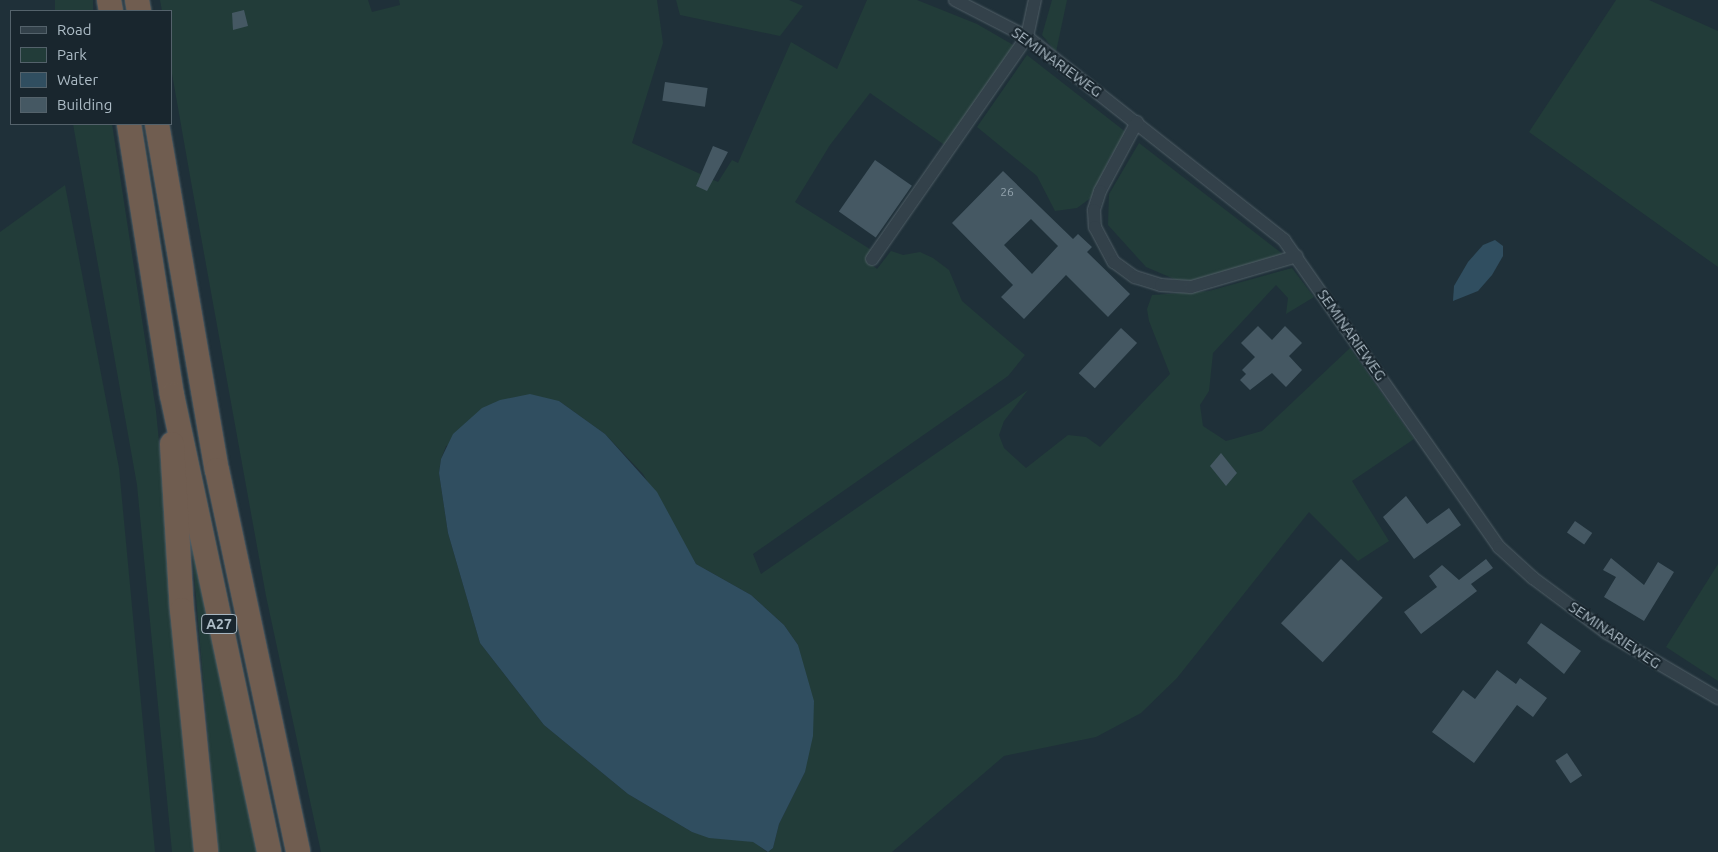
<!DOCTYPE html>
<html>
<head>
<meta charset="utf-8">
<style>
	body { margin:0 }
	#map { position:relative; width:1718px; height:852px; overflow:hidden; background:#1f3039; font-family:Ubuntu,sans-serif }
	div>[style] { position:absolute }
	[style*='--x'] { left:calc(var(--x)*1px); top:calc(var(--y)*1px); width:calc(var(--w)*1px); rotate:calc(var(--a)*1deg) }
	.green>* { inset:0; background:#223c39; transform-origin:0 0 }
	.water>* { inset:0; background:#304e60 }
	.building>* { inset:0; background:#455863; transform-origin:0 0 }
	.roads { filter:drop-shadow(0 0 1px #515f67) drop-shadow(0 0 1px #515f67) }
	.street>* { height:12px; margin:-6px; padding:0 6px; transform-origin:6px; border-radius:6px; background:#33414a }
	.highway>* { height:24px; margin:-12px; padding:0 12px; transform-origin:12px; border-radius:12px; background:#705d50 }
	span { translate:-50% -50%; white-space:nowrap; text-align:center; line-height:1.15; -webkit-text-stroke:4px #19262e; paint-order:stroke }
	.number-label { font-size:12px; color:#93a3ad }
	.number-label span { -webkit-text-stroke-width:0 }
	.shield-label span { padding:1px 4px; background:#19262e; border:1px solid; border-radius:4px; -webkit-text-stroke-width:0 }
	.shield-label { font-size:14px; color:#adbcc6; font-weight:700 }
	.street-label { font-size:15px; color:#adbcc6 }
	.legend { position:absolute; left:10px; top:10px; width:162px; height:115px; box-sizing:border-box; background:#19262e; border:1px solid #54626b; margin:0; padding:6px 9px; list-style:none; font-size:15px; color:#adbcc6 }
	.legend li { display:flex; align-items:center; gap:10px; height:25px }
	.legend b { width:25px; border:1px solid #54626b }
</style>
</head>
<body>
<div id="map">
	<div class="green">
		<i style="left:55px;top:0;width:38px;height:11px"></i>
		<i style="clip-path:polygon(160px 0,368px 0,372px 12px,400px 5px,399px 0,657px 0,663px 43px,632px 143px,718px 182px,732px 160px,738px 163px,791px 42px,837px 69px,867px 0,917px 0,977px 24px,1015px 46px,946px 146px,870px 93px,830px 145px,795px 202px,873px 251px,867px 261px,877px 269px,891px 251px,903px 255px,920px 252px,933px 258px,949px 270px,962px 301px,1025px 355px,1008px 376px,753px 554px,761px 574px,1028px 390px,1004px 421px,999px 435px,1004px 448px,1026px 468px,1068px 435px,1086px 437px,1100px 447px,1170px 374px,1149px 321px,1147px 309px,1152px 295px,1209px 291px,1292px 268px,1314px 297px,1286px 314px,1288px 298px,1276px 285px,1213px 353px,1209px 391px,1200px 405px,1203px 426px,1226px 441px,1262px 431px,1350px 348px,1414px 439px,1352px 481px,1389px 541px,1358px 561px,1309px 512px,1177px 678px,1141px 713px,1096px 737px,1004px 756px,892px 852px,768px 852px,773px 848px,779px 824px,805px 772px,798px 645px,784px 625px,751px 595px,696px 564px,643px 474px,605px 434px,559px 401px,446px 446px,441px 459px,439px 473px,448px 533px,480px 643px,544px 725px,628px 794px,692px 832px,754px 842px,767px 852px,321px 852px,266px 596px,190px 176px,171px 68px,171px 11px,162px 11px)"></i>
		<i style="clip-path:polygon(676px 0,789px 0,803px 6px,780px 36px,680px 15px)"></i>
		<i style="clip-path:polygon(1052px 0,1067px 0,1056px 52px,1042px 35px)"></i>
		<i style="clip-path:polygon(1616px 0,1649px 0,1718px 31px,1718px 267px,1529px 132px)"></i>
		<i style="clip-path:polygon(1027px 55px,1127px 133px,1110px 157px,1092px 197px,1077px 208px,1055px 211px,1037px 176px,977px 127px)"></i>
		<i style="clip-path:polygon(73px 124px,112px 124px,156px 411px,199px 852px,172px 852px,137px 485px)"></i>
		<i style="clip-path:polygon(1139px 143px,1284px 255px,1197px 281px,1179px 281px,1146px 267px,1108px 225px,1109px 194px)"></i>
		<i style="clip-path:polygon(65px 185px,119px 468px,155px 852px,0 852px,0 232px)"></i>
		<i style="clip-path:polygon(191px 539px,261px 852px,218px 852px)"></i>
		<i style="clip-path:polygon(1718px 564px,1718px 681px,1666px 647px)"></i>
	</div>
	<div class="water">
		<i style="clip-path:polygon(1495px 240px,1503px 246px,1503px 256px,1492px 275px,1478px 291px,1453px 301px,1454px 286px,1468px 262px,1483px 245px)"></i>
		<i style="clip-path:polygon(530px 394px,559px 401px,605px 434px,657px 492px,696px 564px,751px 595px,784px 625px,798px 645px,814px 701px,813px 736px,805px 772px,779px 824px,773px 848px,768px 852px,753px 842px,709px 838px,692px 832px,628px 794px,544px 725px,480px 643px,448px 533px,439px 473px,441px 459px,453px 434px,482px 408px,500px 400px)"></i>
	</div>
	<div class="building">
		<i style="clip-path:polygon(244px 10px,248px 26px,233px 30px,232px 13px)"></i>
		<i style="left:665px;top:82px;width:43px;height:19px;rotate:8deg"></i>
		<i style="clip-path:polygon(713px 146px,728px 152px,707px 191px,696px 186px)"></i>
		<i style="left:875px;top:160px;width:45px;height:63px;rotate:35deg"></i>
		<i style="clip-path:polygon(evenodd,1003px 171px,1073px 239px,1078px 234px,1092px 247px,1087px 252px,1130px 294px,1108px 317px,1066px 275px,1024px 319px,1001px 297px,1013px 285px,952px 223px,1003px 171px,1031px 219px,1058px 246px,1032px 274px,1004px 245px,1031px 219px)"></i>
		<i style="clip-path:polygon(1258px 326px,1272px 340px,1285px 326px,1302px 343px,1289px 356px,1302px 370px,1286px 387px,1272px 373px,1250px 390px,1240px 380px,1246px 374px,1242px 370px,1255px 357px,1241px 343px)"></i>
		<i style="left:1121px;top:328px;width:22px;height:62px;rotate:43deg"></i>
		<i style="clip-path:polygon(1221px 453px,1237px 473px,1226px 486px,1210px 466px)"></i>
		<i style="clip-path:polygon(1406px 496px,1427px 524px,1449px 508px,1461px 525px,1414px 559px,1383px 517px)"></i>
		<i style="left:1575px;top:521px;width:21px;height:14px;rotate:35deg"></i>
		<i style="clip-path:polygon(1611px 558px,1644px 585px,1658px 562px,1674px 572px,1644px 621px,1604px 597px,1616px 577px,1603px 570px)"></i>
		<i style="left:1341px;top:559px;width:57px;height:88px;rotate:43deg"></i>
		<i style="clip-path:polygon(1486px 559px,1493px 568px,1471px 584px,1477px 591px,1421px 634px,1404px 612px,1437px 587px,1429px 576px,1442px 565px,1459px 580px)"></i>
		<i style="clip-path:polygon(1541px 623px,1581px 651px,1564px 674px,1527px 643px)"></i>
		<i style="clip-path:polygon(1497px 670px,1516px 684px,1520px 678px,1547px 698px,1533px 717px,1517px 705px,1474px 763px,1432px 732px,1463px 690px,1475px 699px)"></i>
		<i style="left:1567px;top:753px;width:27px;height:14px;rotate:56deg"></i>
	</div>
	<div class="roads">
		<div class="street">
			<i style="--x:955;--y:0;--w:81;--a:27.2"></i>
			<i style="--x:1027;--y:37;--w:328;--a:38.3"></i>
			<i style="--x:1284;--y:240;--w:375;--a:55"></i>
			<i style="--x:1499;--y:547;--w:46;--a:42.4"></i>
			<i style="--x:1533;--y:578;--w:92;--a:36.6"></i>
			<i style="--x:1607;--y:633;--w:129;--a:30.4"></i>
			<i style="--x:1137;--y:122;--w:78;--a:118.2"></i>
			<i style="--x:1100;--y:191;--w:20;--a:108"></i>
			<i style="--x:1094;--y:210;--w:17;--a:87"></i>
			<i style="--x:1095;--y:227;--w:40;--a:62"></i>
			<i style="--x:1114;--y:262;--w:26;--a:36"></i>
			<i style="--x:1135;--y:277;--w:27;--a:17"></i>
			<i style="--x:1161;--y:285;--w:30;--a:4"></i>
			<i style="--x:1191;--y:287;--w:110;--a:-16.3"></i>
			<i style="--x:872;--y:259;--w:271;--a:-55.1"></i>
			<i style="--x:1027;--y:37;--w:38;--a:-78"></i>
		</div>
		<div class="highway">
			<i style="--x:109;--y:0;--w:11;--a:80"></i>
			<i style="--x:137;--y:0;--w:11;--a:80"></i>
			<i style="--x:129;--y:124;--w:274;--a:81"></i>
			<i style="--x:172;--y:395;--w:467;--a:78"></i>
			<i style="--x:157;--y:124;--w:351;--a:80.2"></i>
			<i style="--x:217;--y:470;--w:390;--a:78"></i>
			<i style="--x:172;--y:444;--w:166;--a:86.6"></i>
			<i style="--x:182;--y:610;--w:243;--a:84.3"></i>
		</div>
	</div>
	<div class="number-label">
		<span style="left:1007px;top:192px">26</span>
	</div>
	<div class="shield-label">
		<span style="left:219px;top:624px">A27</span>
	</div>
	<div class="street-label">
		<span style="left:1057px;top:62px;rotate:36deg">SEMINARIEWEG</span>
		<span style="left:1352px;top:335px;rotate:55deg">SEMINARIEWEG</span>
		<span style="left:1615px;top:635px;rotate:34deg">SEMINARIEWEG</span>
	</div>
	<ul class="legend">
	<li><b style="height:6px;background:#33414a"></b>Road</li>
	<li><b style="height:14px;background:#223c39"></b>Park</li>
	<li><b style="height:14px;background:#304e60"></b>Water</li>
	<li><b style="height:14px;background:#455863"></b>Building</li>
	</ul>
</div>
</body>
</html>
